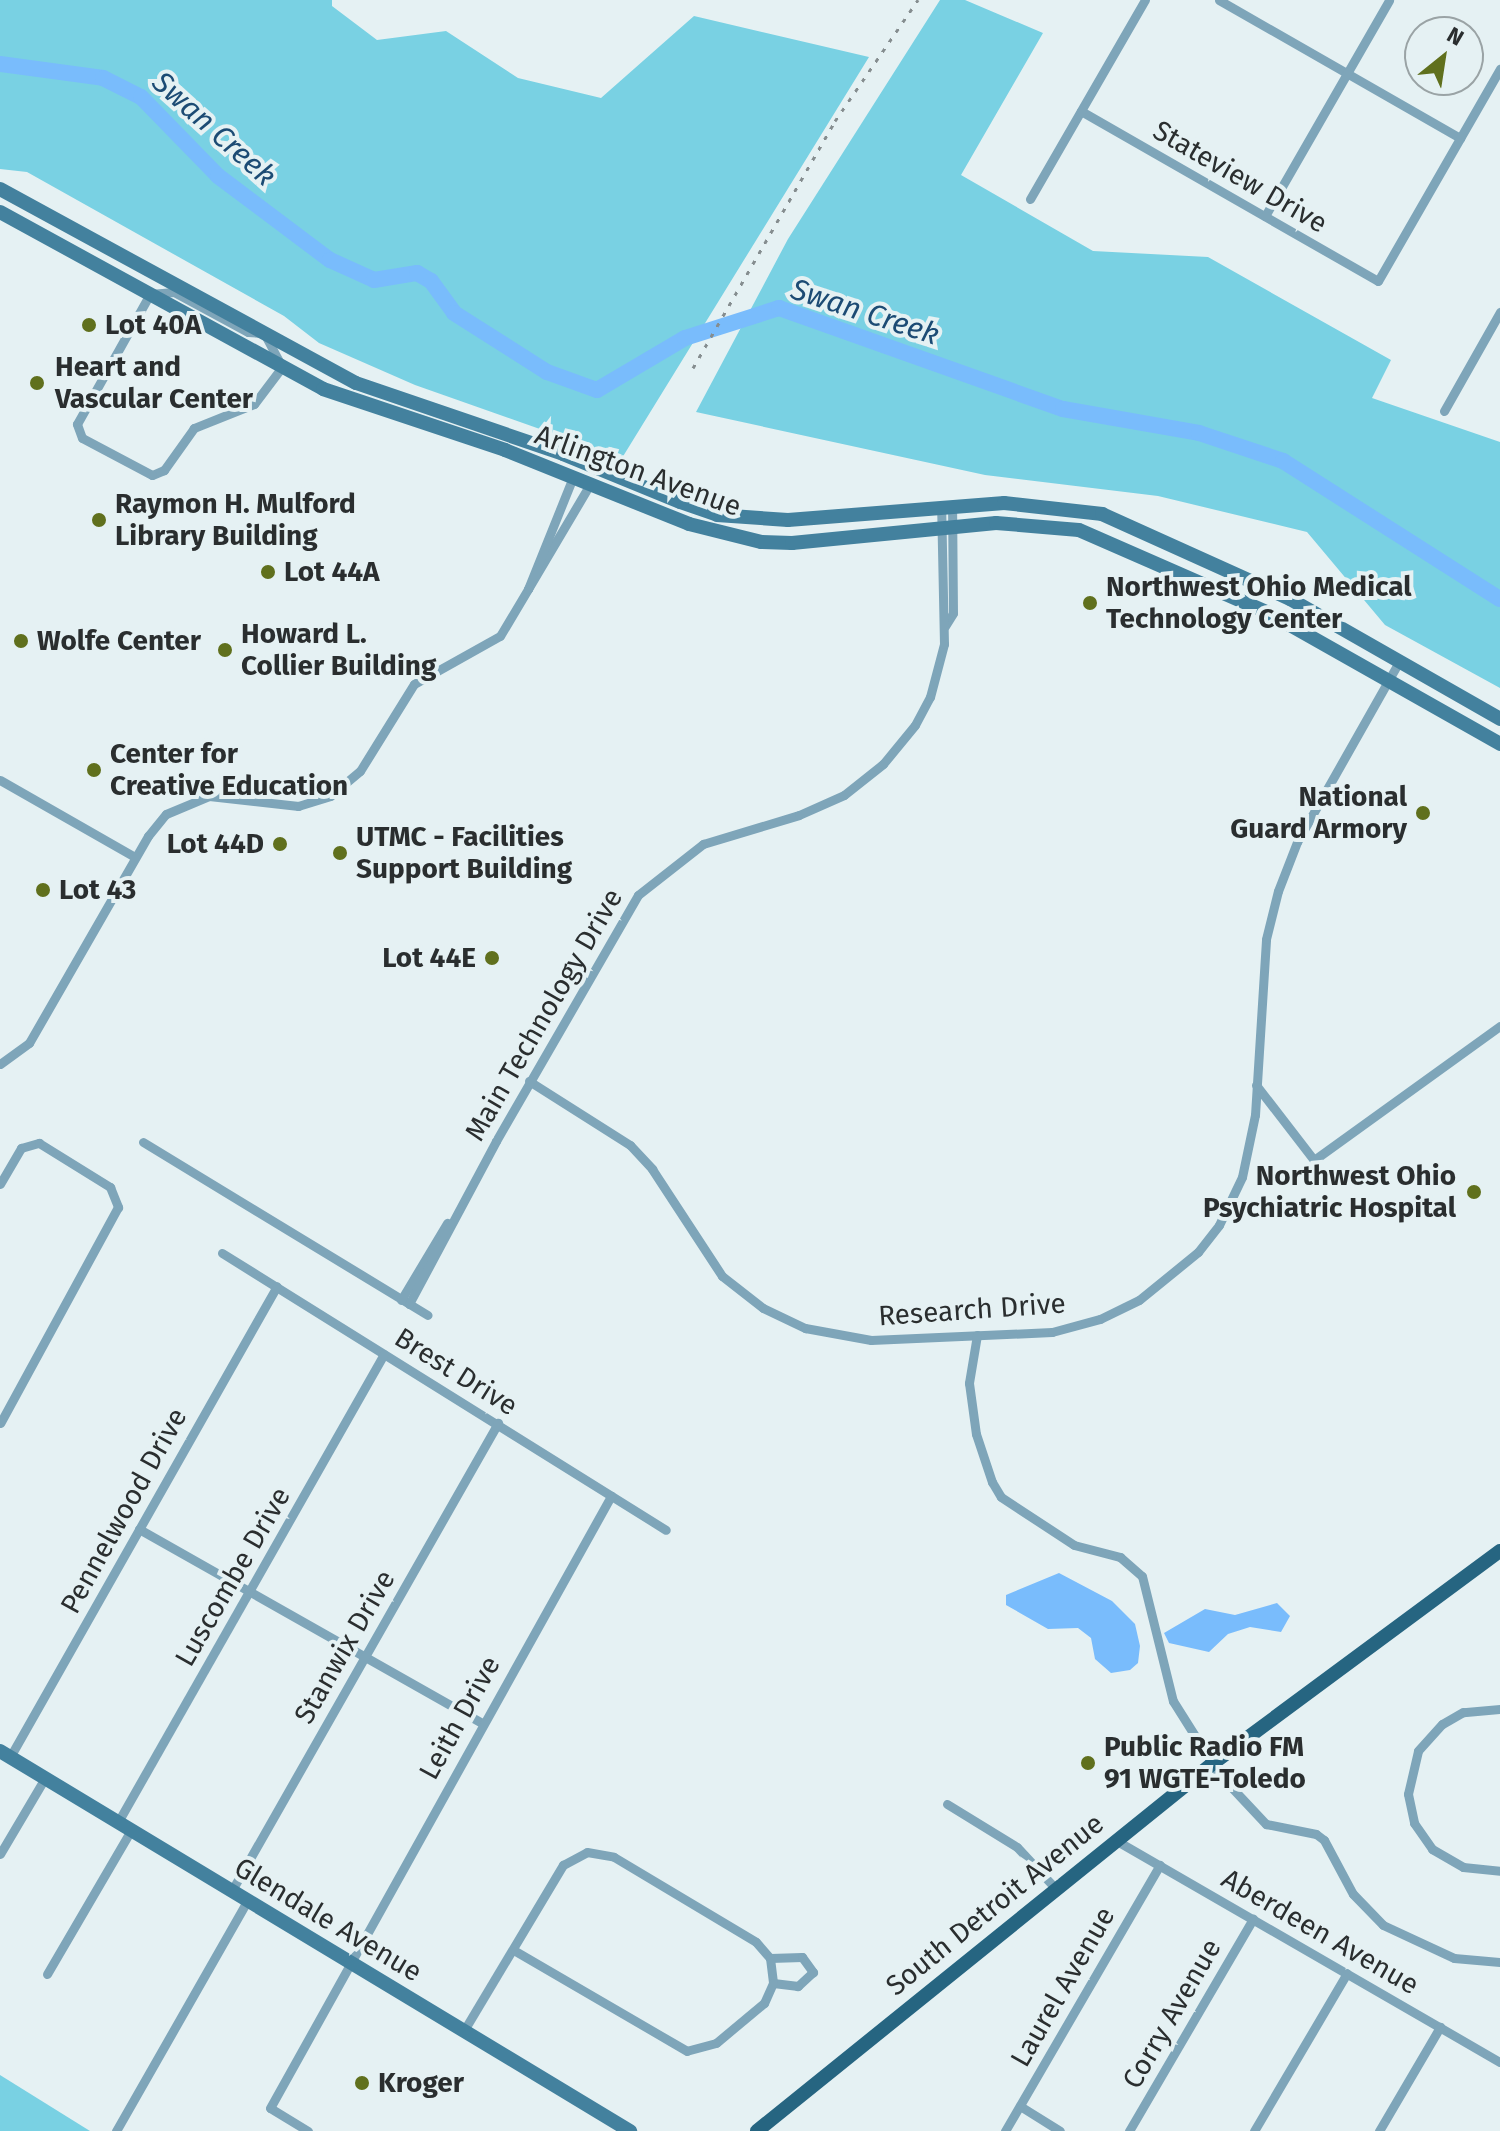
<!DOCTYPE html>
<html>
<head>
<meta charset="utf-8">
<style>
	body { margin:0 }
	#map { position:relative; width:1500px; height:2131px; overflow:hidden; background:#e5f1f3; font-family:"Fira Sans",sans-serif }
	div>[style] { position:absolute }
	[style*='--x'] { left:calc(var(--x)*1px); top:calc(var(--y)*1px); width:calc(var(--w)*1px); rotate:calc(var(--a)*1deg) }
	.green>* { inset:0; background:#79d1e3 }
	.water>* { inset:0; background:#79bcfc }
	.river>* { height:16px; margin:-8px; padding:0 8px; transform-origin:8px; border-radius:8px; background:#79bcfc }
	.street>* { height:9px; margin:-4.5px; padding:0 4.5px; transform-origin:4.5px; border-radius:4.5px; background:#7ea5b9 }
	.secondary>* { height:14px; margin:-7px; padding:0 7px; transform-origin:7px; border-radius:7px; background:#43819e }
	.primary>* { height:14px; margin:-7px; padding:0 7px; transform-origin:7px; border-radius:7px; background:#266581 }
	.rail>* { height:3px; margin-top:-1.5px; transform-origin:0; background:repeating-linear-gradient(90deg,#858d8f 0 4px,transparent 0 12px) }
	.dots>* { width:22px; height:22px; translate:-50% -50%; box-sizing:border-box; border:4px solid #e5f1f3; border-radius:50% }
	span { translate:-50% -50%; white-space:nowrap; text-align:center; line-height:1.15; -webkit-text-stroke:8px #e5f1f3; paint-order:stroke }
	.street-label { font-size:28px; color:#2a2e2f }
	.poi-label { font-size:28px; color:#2a2e2f; font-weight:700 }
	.left { translate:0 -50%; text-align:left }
	.right { translate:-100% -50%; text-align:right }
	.water-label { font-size:30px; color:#1c4b74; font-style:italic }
	.north { position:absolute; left:1404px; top:16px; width:80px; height:80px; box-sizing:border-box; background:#e5f1f3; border:2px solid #9aa3a5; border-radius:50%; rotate:30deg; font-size:22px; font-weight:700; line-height:32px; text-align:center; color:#2a2e2f }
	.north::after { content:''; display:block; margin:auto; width:28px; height:36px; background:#60701d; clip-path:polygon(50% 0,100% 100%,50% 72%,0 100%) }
</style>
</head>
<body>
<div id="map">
	<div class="green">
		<i style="clip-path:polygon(0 0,332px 0,332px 6px,377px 40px,446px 31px,518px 78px,601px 98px,694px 16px,869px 57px,622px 458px,415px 385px,319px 343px,284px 316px,27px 172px,0 169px)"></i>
		<i style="clip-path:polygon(940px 0,965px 0,1043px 33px,961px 175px,1093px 251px,1208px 257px,1391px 360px,1372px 398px,1500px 442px,1500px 688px,1385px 625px,1307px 532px,1158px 496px,985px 475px,696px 412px,788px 239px)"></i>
		<i style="clip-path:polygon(0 2075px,90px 2131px,0 2131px)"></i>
	</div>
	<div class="water">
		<i style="clip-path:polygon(1059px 1573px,1112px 1601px,1135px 1624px,1140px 1646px,1138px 1663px,1130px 1670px,1111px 1673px,1095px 1659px,1091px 1638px,1078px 1628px,1048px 1629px,1006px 1605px,1006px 1595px)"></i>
		<i style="clip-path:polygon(1277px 1603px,1290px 1616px,1281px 1632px,1250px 1627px,1228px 1634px,1209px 1652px,1169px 1643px,1164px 1633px,1205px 1609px,1235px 1615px)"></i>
	</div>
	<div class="river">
		<i style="--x:0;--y:64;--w:104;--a:7.7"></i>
		<i style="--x:103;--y:78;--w:42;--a:26.6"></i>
		<i style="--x:141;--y:97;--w:110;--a:45.7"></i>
		<i style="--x:218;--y:176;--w:140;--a:36.9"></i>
		<i style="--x:330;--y:260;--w:48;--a:24.4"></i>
		<i style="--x:374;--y:280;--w:44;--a:-9.2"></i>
		<i style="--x:417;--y:273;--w:16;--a:30"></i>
		<i style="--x:431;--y:281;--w:39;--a:54"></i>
		<i style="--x:454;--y:313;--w:110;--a:32.4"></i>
		<i style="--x:547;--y:372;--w:53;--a:19.8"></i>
		<i style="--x:597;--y:390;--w:102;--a:-30.6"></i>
		<i style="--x:685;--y:338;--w:99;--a:-17.7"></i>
		<i style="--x:779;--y:308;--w:301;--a:19.6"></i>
		<i style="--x:1063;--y:409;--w:138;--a:10"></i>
		<i style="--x:1199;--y:433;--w:89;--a:18.4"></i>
		<i style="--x:1283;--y:461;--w:257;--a:32.5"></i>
	</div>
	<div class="street">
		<i style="--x:1219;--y:0;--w:278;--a:29.8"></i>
		<i style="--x:1081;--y:111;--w:342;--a:29.8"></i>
		<i style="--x:1378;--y:281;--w:245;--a:-60.1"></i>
		<i style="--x:1030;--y:199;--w:230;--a:-60"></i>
		<i style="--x:1265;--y:216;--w:249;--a:-60.1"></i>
		<i style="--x:174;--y:292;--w:84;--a:28.4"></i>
		<i style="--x:248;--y:332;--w:16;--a:4"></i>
		<i style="--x:264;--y:333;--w:38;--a:62"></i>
		<i style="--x:282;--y:367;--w:46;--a:127.1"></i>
		<i style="--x:254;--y:404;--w:65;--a:158.2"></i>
		<i style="--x:194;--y:428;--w:52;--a:125.5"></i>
		<i style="--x:164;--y:470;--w:13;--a:157"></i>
		<i style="--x:152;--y:475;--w:79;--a:-152.1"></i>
		<i style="--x:82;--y:438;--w:15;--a:-110"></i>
		<i style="--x:77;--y:424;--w:149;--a:-60.7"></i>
		<i style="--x:150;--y:294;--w:24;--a:-5"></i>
		<i style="--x:1444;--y:411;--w:114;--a:-60.5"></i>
		<i style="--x:528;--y:589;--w:122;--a:-59.4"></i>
		<i style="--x:945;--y:626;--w:15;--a:-58"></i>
		<i style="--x:953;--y:613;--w:108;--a:-90.5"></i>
		<i style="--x:0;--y:780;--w:155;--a:29.7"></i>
		<i style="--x:0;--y:1064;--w:36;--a:-36"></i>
		<i style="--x:29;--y:1043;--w:239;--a:-60.1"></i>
		<i style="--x:148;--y:836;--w:28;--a:-51"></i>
		<i style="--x:166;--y:814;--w:47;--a:-22.7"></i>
		<i style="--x:209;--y:796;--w:90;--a:6.4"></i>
		<i style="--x:298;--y:806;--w:34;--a:-17"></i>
		<i style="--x:330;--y:796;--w:39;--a:-40"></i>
		<i style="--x:360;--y:771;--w:102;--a:-58.2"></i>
		<i style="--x:414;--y:684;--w:98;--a:-29.2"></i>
		<i style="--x:500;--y:636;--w:55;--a:-59.2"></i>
		<i style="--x:528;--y:589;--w:121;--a:-68.1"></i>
		<i style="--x:529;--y:1081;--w:120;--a:32.4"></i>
		<i style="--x:630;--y:1145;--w:33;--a:47"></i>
		<i style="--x:652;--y:1169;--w:128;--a:56.8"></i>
		<i style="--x:722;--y:1276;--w:52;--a:38"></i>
		<i style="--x:763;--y:1308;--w:47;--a:25.5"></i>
		<i style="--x:805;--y:1328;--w:67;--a:10.3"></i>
		<i style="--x:871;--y:1340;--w:181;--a:-2.5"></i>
		<i style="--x:1052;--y:1332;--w:50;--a:-15.2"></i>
		<i style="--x:1100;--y:1319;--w:43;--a:-26"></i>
		<i style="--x:1139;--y:1300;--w:76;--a:-39.1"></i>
		<i style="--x:1198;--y:1252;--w:34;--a:-52"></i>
		<i style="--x:1219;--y:1225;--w:53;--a:-64.4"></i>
		<i style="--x:1242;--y:1177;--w:63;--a:-78.2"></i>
		<i style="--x:1255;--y:1115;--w:176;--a:-86.4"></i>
		<i style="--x:1266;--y:939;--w:49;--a:-76"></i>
		<i style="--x:1278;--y:891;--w:53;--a:-68.8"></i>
		<i style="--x:1297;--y:842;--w:209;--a:-60.5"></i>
		<i style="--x:1256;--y:1085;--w:95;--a:52.3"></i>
		<i style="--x:1314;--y:1160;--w:229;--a:-35.8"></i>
		<i style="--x:143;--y:1142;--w:333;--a:31.3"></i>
		<i style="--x:0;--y:1184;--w:42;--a:-59.7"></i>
		<i style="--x:21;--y:1148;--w:19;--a:-16"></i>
		<i style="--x:39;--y:1143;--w:84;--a:31.8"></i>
		<i style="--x:110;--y:1187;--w:22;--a:68"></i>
		<i style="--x:118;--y:1207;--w:246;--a:118.6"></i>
		<i style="--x:222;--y:1253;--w:523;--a:31.96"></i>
		<i style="--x:401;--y:1300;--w:90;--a:-59.1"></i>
		<i style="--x:409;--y:1304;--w:185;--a:-61.9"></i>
		<i style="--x:496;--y:1141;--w:284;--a:-60"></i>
		<i style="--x:638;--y:895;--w:83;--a:-38.1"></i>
		<i style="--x:703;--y:844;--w:100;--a:-16.8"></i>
		<i style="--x:799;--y:815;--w:49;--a:-24"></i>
		<i style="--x:844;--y:795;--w:50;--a:-38.5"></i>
		<i style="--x:883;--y:764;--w:50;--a:-50.6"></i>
		<i style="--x:915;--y:725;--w:32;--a:-62"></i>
		<i style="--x:930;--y:697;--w:55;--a:-75.2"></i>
		<i style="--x:944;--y:644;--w:138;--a:-91.2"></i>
		<i style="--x:977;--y:1335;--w:49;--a:99.5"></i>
		<i style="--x:969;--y:1383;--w:51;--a:82.2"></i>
		<i style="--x:976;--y:1434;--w:51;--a:71.6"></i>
		<i style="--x:992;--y:1482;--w:17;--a:59"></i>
		<i style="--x:1001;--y:1497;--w:87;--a:33.3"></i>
		<i style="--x:1074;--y:1545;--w:48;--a:14.6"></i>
		<i style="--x:1120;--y:1557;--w:29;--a:41"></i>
		<i style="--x:1142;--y:1576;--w:129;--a:76.1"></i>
		<i style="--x:1173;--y:1701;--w:86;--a:57.8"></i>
		<i style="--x:1219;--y:1774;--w:69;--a:46.8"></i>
		<i style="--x:1266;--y:1824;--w:51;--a:11.3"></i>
		<i style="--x:1316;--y:1834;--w:10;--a:37"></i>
		<i style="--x:1324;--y:1840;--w:61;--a:61.8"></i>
		<i style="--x:1353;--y:1894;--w:43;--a:45.9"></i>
		<i style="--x:1383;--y:1925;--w:78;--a:24.9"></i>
		<i style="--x:1454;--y:1958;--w:46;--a:5"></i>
		<i style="--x:139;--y:1529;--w:394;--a:29.5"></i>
		<i style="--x:1500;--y:1709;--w:37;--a:175"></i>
		<i style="--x:1463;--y:1712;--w:24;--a:150"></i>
		<i style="--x:1442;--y:1724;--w:36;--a:132"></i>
		<i style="--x:1418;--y:1751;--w:44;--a:103.1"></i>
		<i style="--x:1408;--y:1794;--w:30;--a:78"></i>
		<i style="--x:1414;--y:1823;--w:32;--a:55"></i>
		<i style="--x:1432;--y:1849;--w:36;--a:30"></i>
		<i style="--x:1463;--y:1867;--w:37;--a:6"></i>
		<i style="--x:10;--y:1757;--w:541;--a:-60.45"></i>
		<i style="--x:947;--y:1804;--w:82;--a:31.6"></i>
		<i style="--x:1017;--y:1847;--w:57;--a:47.1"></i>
		<i style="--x:118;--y:1822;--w:538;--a:-60.39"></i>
		<i style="--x:1117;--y:1841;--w:442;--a:30"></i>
		<i style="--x:0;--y:1854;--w:88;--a:-59.4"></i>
		<i style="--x:231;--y:1892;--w:540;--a:-60.35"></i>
		<i style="--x:770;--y:1958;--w:32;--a:-2"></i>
		<i style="--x:802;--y:1957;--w:19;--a:54"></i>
		<i style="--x:813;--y:1972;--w:21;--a:137"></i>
		<i style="--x:798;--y:1986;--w:25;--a:-173"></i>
		<i style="--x:47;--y:1974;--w:167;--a:-59.7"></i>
		<i style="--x:463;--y:2032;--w:195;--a:-59.1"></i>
		<i style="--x:563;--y:1865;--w:27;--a:-28"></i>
		<i style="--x:587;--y:1852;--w:27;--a:10"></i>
		<i style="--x:614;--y:1857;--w:165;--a:30.9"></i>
		<i style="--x:756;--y:1942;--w:21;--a:49"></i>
		<i style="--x:770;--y:1958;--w:25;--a:83"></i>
		<i style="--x:773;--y:1983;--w:22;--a:114"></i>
		<i style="--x:764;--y:2003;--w:62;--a:140.2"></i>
		<i style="--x:716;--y:2043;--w:30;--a:165"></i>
		<i style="--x:687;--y:2051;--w:199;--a:-149.8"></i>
		<i style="--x:1020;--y:2106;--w:47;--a:32"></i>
		<i style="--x:116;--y:2131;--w:265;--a:-60.3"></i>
		<i style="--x:308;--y:2131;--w:44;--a:-148.8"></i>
		<i style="--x:270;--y:2108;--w:701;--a:-60.87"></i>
		<i style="--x:1005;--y:2131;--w:308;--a:-59.8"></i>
		<i style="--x:1129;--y:2131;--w:246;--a:-59.7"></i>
		<i style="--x:1254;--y:2131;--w:183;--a:-59.5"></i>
		<i style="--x:1379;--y:2131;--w:121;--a:-59.6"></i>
	</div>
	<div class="secondary">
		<i style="--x:0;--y:189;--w:405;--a:28.6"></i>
		<i style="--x:356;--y:383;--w:219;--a:18.9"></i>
		<i style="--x:563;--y:454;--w:126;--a:22.3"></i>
		<i style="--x:680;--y:502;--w:39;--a:19"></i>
		<i style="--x:717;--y:515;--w:71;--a:4"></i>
		<i style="--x:788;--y:520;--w:217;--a:-4.5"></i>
		<i style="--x:1004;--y:503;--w:99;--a:6.4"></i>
		<i style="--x:1102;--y:514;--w:206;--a:24.3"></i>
		<i style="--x:1290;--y:599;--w:242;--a:29.7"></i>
		<i style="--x:0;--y:212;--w:368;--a:28.7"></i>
		<i style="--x:323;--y:389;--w:192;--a:18.5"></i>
		<i style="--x:505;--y:450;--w:198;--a:21.9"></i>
		<i style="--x:689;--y:524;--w:74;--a:14"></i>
		<i style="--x:761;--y:542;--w:31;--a:2"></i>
		<i style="--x:792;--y:543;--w:205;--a:-5.6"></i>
		<i style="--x:996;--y:523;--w:83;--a:4.8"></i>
		<i style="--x:1079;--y:530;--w:205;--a:23.6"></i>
		<i style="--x:1267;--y:612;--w:268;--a:29.5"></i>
		<i style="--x:0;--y:1751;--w:736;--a:31.1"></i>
	</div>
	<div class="primary">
		<i style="--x:757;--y:2131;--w:585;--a:-38.89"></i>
		<i style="--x:1212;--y:1764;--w:358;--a:-36.5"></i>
	</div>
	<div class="rail">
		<i style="--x:693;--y:368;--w:285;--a:-60.1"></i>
		<i style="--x:835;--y:121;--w:147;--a:-55.6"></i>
	</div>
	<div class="dots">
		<i style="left:89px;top:325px;background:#60701d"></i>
		<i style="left:37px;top:383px;background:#60701d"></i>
		<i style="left:99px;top:520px;background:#60701d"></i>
		<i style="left:268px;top:572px;background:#60701d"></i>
		<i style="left:1090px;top:603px;background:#60701d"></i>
		<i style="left:21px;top:641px;background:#60701d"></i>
		<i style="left:225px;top:650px;background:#60701d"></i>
		<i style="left:94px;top:770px;background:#60701d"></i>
		<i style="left:1423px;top:813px;background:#60701d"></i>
		<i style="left:280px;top:844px;background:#60701d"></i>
		<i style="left:340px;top:853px;background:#60701d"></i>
		<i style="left:43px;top:890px;background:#60701d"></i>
		<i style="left:492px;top:958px;background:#60701d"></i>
		<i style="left:1474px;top:1192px;background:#60701d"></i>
		<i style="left:1088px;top:1763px;background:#60701d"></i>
		<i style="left:362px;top:2083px;background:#60701d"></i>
	</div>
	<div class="street-label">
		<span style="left:1240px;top:177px;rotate:30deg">Stateview Drive</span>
		<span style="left:638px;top:471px;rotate:20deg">Arlington Avenue</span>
		<span style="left:544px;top:1015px;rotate:-60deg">Main Technology Drive</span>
		<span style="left:972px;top:1310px;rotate:-4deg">Research Drive</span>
		<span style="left:456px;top:1372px;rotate:32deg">Brest Drive</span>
		<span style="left:124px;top:1511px;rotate:-61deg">Pennelwood Drive</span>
		<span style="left:233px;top:1577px;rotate:-60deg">Luscombe Drive</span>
		<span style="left:345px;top:1647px;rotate:-60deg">Stanwix Drive</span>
		<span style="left:460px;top:1718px;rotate:-61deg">Leith Drive</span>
		<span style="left:995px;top:1905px;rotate:-39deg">South Detroit Avenue</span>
		<span style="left:328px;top:1920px;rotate:31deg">Glendale Avenue</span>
		<span style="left:1320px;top:1932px;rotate:30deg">Aberdeen Avenue</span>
		<span style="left:1063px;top:1987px;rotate:-60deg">Laurel Avenue</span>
		<span style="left:1172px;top:2014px;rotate:-60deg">Corry Avenue</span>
	</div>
	<div class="poi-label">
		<span class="left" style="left:105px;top:325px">Lot 40A</span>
		<span class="left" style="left:55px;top:383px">Heart and<br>Vascular Center</span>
		<span class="left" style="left:115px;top:520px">Raymon H. Mulford<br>Library Building</span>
		<span class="left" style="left:284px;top:572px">Lot 44A</span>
		<span class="left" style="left:1106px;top:603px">Northwest Ohio Medical<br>Technology Center</span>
		<span class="left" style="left:241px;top:650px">Howard L.<br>Collier Building</span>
		<span class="left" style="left:37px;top:641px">Wolfe Center</span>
		<span class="left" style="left:110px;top:770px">Center for<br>Creative Education</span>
		<span class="right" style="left:1407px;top:813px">National<br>Guard Armory</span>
		<span class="left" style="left:356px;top:853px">UTMC - Facilities<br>Support Building</span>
		<span class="right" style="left:264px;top:844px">Lot 44D</span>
		<span class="left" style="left:59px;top:890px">Lot 43</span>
		<span class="right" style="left:476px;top:958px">Lot 44E</span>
		<span class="right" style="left:1456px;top:1192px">Northwest Ohio<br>Psychiatric Hospital</span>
		<span class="left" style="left:1104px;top:1763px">Public Radio FM<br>91 WGTE-Toledo</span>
		<span class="left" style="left:378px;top:2083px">Kroger</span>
	</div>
	<div class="water-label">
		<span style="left:214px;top:129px;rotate:42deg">Swan Creek</span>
		<span style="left:865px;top:312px;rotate:18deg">Swan Creek</span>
	</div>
	<div class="north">N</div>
</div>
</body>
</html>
